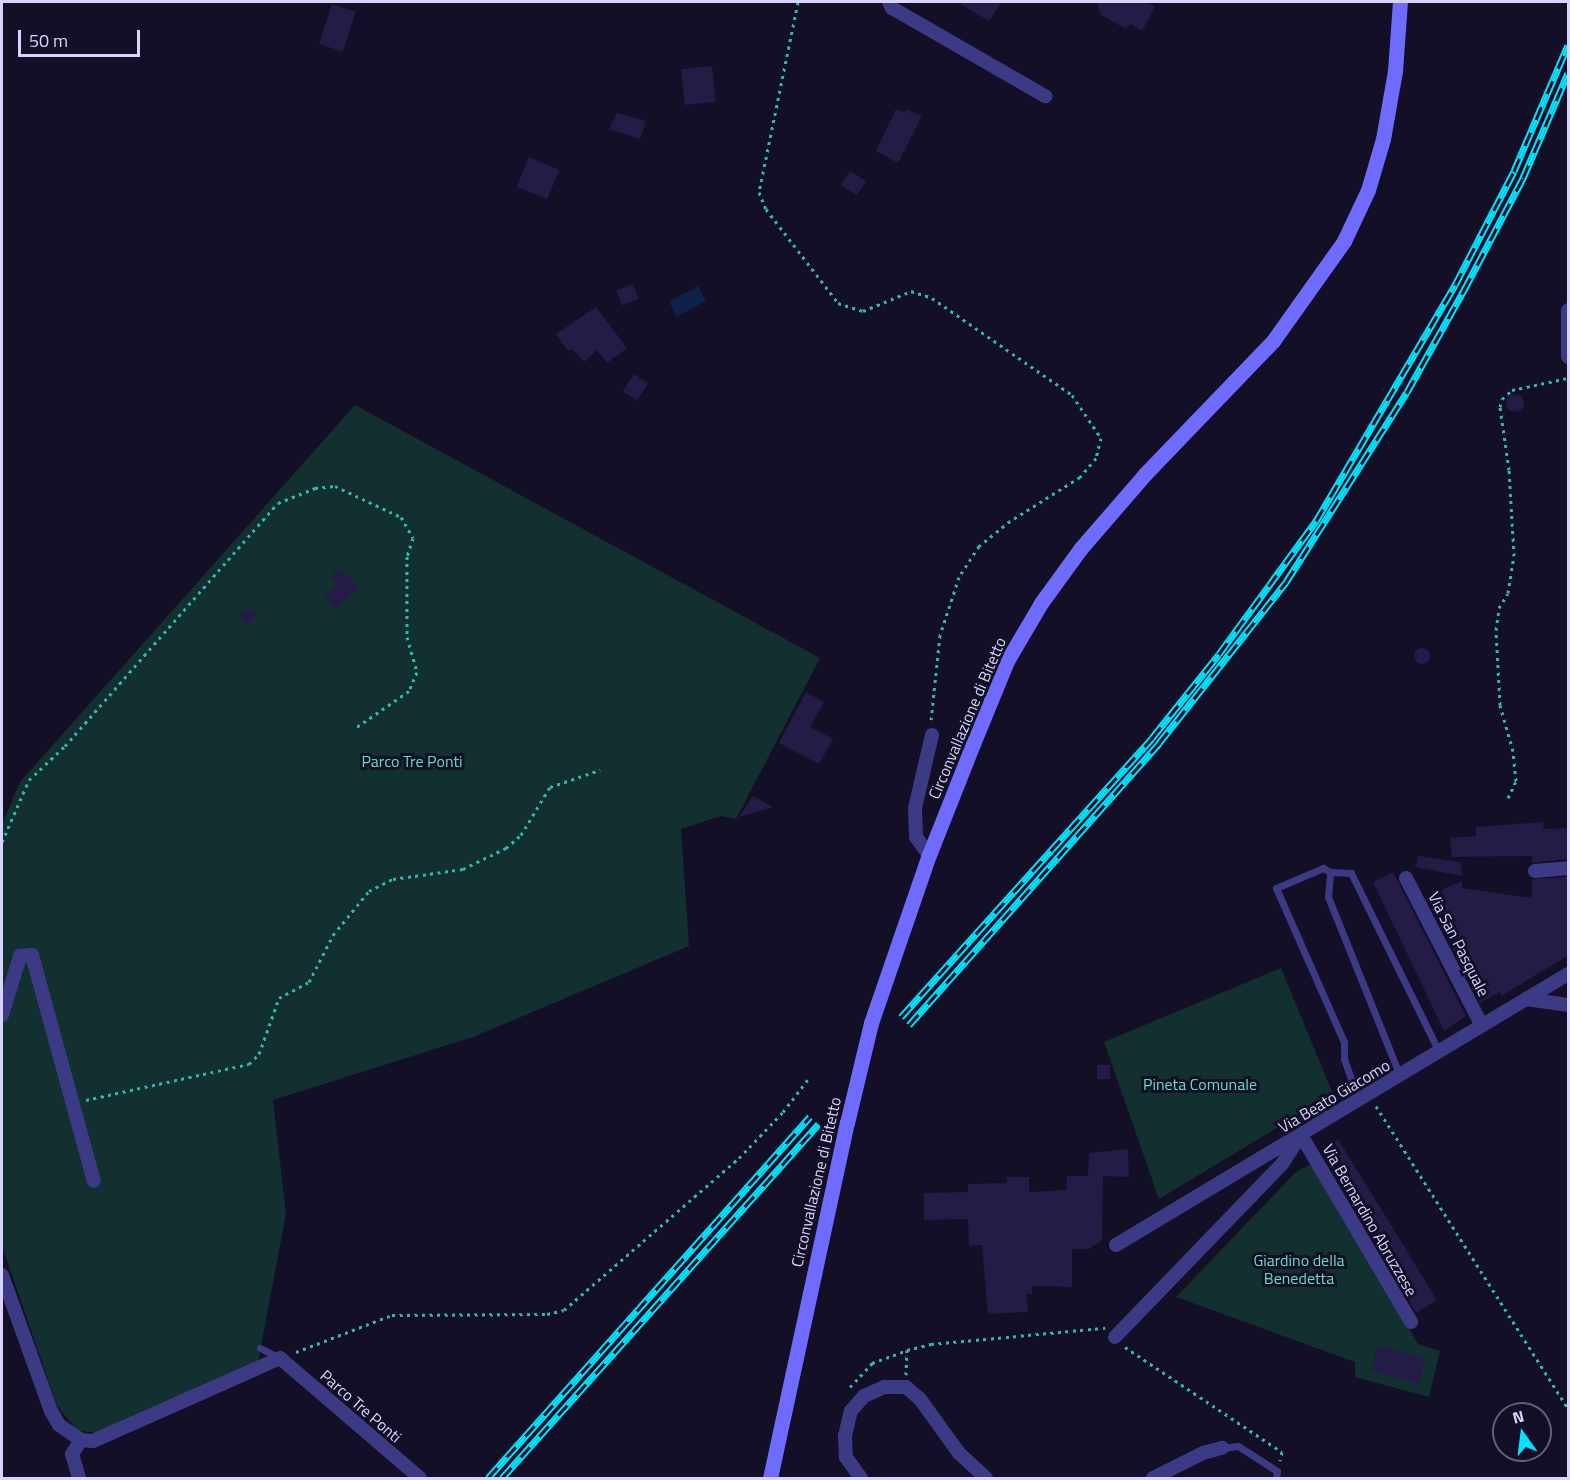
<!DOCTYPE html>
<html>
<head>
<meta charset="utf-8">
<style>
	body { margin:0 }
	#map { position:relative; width:1570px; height:1480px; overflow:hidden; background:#130f26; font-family:"Titillium Web",sans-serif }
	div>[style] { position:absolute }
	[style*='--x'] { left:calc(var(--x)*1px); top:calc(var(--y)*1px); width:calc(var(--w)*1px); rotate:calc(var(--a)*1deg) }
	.green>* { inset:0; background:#12302f }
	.water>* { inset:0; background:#0c2248; transform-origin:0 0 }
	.building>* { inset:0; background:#241b47; transform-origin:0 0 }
	.round { border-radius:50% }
	.path>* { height:3px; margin-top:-1.5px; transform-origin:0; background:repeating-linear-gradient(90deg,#2fb8b0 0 3px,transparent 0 7.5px) }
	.service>* { height:7px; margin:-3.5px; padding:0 3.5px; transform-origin:3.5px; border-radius:3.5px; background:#3d3a85 }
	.minor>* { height:14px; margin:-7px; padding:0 7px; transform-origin:7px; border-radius:7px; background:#3d3a85 }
	.tertiary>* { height:15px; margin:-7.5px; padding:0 7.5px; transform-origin:7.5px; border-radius:7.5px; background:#3d3a85 }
	.secondary>* { height:15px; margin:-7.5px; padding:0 7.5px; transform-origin:7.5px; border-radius:7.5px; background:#6f6bff }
	.rail>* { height:7px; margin-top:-3.5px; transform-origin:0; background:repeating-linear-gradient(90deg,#130f26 0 14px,#00e5ff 0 28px); box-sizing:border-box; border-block:2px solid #00e5ff }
	.secondary-bridge>* { height:15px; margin:-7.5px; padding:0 7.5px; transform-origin:7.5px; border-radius:7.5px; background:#6f6bff }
	span { translate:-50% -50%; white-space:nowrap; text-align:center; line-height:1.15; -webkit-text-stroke:6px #130f26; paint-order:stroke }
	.street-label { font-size:16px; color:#d9d4ff }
	.park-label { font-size:16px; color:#5fe0c0 }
	.frame { position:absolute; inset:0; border:3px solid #d9d4ff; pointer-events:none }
	.north { position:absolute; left:1492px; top:1402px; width:60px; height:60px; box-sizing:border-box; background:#130f26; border:2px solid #625e7d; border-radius:50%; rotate:346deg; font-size:16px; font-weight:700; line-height:24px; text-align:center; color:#d9d4ff }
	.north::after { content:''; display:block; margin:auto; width:21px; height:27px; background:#00e5ff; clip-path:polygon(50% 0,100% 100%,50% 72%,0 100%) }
	.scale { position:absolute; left:18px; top:30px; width:122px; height:27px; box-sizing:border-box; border:3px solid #d9d4ff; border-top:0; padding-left:8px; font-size:18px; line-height:21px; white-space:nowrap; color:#d9d4ff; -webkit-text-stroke:4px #130f26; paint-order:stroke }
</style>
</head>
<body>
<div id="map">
	<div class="green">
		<i style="clip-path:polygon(355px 405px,820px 658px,736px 819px,721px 816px,681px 829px,689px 946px,473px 1037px,273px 1100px,286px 1214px,258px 1362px,97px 1433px,77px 1430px,57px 1406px,2px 1246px,2px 824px,20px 782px)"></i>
		<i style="clip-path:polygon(1281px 968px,1333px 1094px,1159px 1199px,1104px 1042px)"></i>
		<i style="clip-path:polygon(1310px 1165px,1317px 1167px,1418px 1344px,1440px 1351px,1429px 1397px,1355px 1377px,1355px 1362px,1176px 1297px,1297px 1171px)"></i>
	</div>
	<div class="water">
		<i style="left:698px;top:286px;width:17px;height:33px;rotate:62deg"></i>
	</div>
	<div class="building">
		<i style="clip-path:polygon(957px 2px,1002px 2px,989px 21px)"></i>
		<i style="clip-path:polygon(1097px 2px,1146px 2px,1155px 7px,1142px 31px,1130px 24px,1126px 29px,1100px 14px)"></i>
		<i style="left:332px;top:4px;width:25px;height:42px;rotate:18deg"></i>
		<i style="left:712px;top:66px;width:36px;height:31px;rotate:84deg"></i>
		<i style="clip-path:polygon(896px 109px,905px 113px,907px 109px,922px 116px,898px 163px,876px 151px)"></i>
		<i style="clip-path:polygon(617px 113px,646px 121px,640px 139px,609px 129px)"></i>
		<i style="left:529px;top:157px;width:33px;height:32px;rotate:23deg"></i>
		<i style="left:850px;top:171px;width:19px;height:17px;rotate:32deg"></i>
		<i style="left:633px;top:284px;width:16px;height:18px;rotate:68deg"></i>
		<i style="clip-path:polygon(596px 307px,627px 348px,607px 363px,597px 350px,584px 362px,572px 349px,568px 351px,556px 334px)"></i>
		<i style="left:634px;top:374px;width:17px;height:21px;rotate:33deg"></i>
		<i class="round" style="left:1506px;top:394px;width:18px;height:18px"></i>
		<i style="clip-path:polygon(339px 568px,358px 587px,337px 609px,324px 597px,337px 584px,330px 578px)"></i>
		<i style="clip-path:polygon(245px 609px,258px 612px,248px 624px,238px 616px)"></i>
		<i class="round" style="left:1414px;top:648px;width:16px;height:16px"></i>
		<i style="clip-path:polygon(806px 692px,824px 702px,810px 727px,833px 739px,819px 764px,779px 743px)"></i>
		<i style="clip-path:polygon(753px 796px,773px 807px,739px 817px)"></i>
		<i style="clip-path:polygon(1543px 822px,1544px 829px,1569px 828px,1569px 859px,1532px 863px,1532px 856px,1452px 857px,1450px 838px,1476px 836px,1476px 827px)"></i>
		<i style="clip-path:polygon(1418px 856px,1461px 862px,1462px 876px,1416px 867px)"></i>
		<i style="clip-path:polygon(1393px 872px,1466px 1016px,1444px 1031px,1373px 882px)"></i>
		<i style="clip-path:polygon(1569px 877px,1569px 955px,1501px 996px,1500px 992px,1480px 1003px,1434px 912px,1438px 910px,1430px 895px,1462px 881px,1462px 888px,1532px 898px,1532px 879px)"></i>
		<i style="left:1097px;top:1065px;width:13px;height:14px"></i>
		<i style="clip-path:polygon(1338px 1139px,1437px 1300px,1416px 1313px,1323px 1154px)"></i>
		<i style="clip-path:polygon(1128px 1149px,1129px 1177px,1103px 1176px,1102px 1240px,1089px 1249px,1072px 1249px,1072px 1287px,1032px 1286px,1032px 1294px,1026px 1294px,1028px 1312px,988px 1314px,982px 1245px,969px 1246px,968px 1219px,924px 1220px,924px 1193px,968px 1192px,968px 1184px,1007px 1183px,1007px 1177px,1029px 1177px,1029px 1192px,1067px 1190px,1067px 1176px,1088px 1176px,1089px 1153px)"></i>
		<i style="left:1378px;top:1345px;width:50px;height:26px;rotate:16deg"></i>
	</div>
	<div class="path">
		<i style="--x:798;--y:2;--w:194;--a:101.6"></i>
		<i style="--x:759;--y:192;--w:18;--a:68"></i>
		<i style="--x:766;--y:209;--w:118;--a:52.5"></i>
		<i style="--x:838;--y:303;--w:26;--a:18"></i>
		<i style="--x:863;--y:311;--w:52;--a:-22.6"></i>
		<i style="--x:911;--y:291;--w:22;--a:18"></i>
		<i style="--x:932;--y:298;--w:170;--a:34.7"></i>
		<i style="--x:1072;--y:395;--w:52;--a:56"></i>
		<i style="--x:1101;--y:438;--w:21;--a:104"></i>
		<i style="--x:1096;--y:458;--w:25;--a:130"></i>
		<i style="--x:1080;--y:477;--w:83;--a:147.8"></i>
		<i style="--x:1010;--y:521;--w:40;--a:141"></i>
		<i style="--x:979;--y:546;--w:37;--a:123"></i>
		<i style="--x:959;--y:577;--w:61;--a:108.1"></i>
		<i style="--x:940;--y:635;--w:85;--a:96"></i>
		<i style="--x:1508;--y:798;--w:19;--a:-65"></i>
		<i style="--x:1516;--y:781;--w:30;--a:-96"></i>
		<i style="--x:1513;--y:751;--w:48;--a:-105.8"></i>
		<i style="--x:1500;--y:705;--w:75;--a:-93.1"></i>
		<i style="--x:1496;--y:630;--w:22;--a:-82"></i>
		<i style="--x:1499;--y:608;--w:17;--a:-59"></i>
		<i style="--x:1508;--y:593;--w:37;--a:-81"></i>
		<i style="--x:1514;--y:556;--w:86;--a:-93.3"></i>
		<i style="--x:1509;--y:470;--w:64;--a:-98.1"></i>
		<i style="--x:1500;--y:407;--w:8;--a:-76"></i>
		<i style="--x:1502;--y:399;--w:13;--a:-42"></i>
		<i style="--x:1512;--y:390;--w:57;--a:-12.1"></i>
		<i style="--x:2;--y:842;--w:68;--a:-66.5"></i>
		<i style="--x:29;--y:780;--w:50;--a:-43.4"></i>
		<i style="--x:65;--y:746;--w:323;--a:-48.8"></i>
		<i style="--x:278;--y:503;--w:40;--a:-22"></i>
		<i style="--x:315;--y:488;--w:20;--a:-6"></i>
		<i style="--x:335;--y:486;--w:73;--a:25.2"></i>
		<i style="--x:401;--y:517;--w:24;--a:60"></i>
		<i style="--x:413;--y:538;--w:19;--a:108"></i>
		<i style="--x:407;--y:556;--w:81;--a:90"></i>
		<i style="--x:407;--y:637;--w:36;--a:74"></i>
		<i style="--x:417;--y:672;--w:21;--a:113"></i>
		<i style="--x:409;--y:691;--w:67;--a:145.4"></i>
		<i style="--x:86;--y:1100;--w:167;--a:-12.5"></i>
		<i style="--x:249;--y:1064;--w:14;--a:-45"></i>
		<i style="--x:259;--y:1054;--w:59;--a:-70.3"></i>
		<i style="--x:279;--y:998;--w:34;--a:-28"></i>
		<i style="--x:309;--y:982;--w:53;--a:-62.9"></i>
		<i style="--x:333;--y:935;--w:57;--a:-50.7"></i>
		<i style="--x:369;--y:891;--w:27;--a:-27"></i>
		<i style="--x:393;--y:879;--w:71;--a:-8.1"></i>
		<i style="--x:463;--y:869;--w:48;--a:-26"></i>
		<i style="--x:506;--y:848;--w:20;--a:-41"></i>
		<i style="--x:521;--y:835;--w:56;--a:-58.9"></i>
		<i style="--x:550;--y:787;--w:53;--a:-18.8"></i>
		<i style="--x:1376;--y:1106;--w:358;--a:57.6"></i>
		<i style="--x:1125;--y:1347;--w:189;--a:33.8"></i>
		<i style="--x:1282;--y:1452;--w:9;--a:103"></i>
		<i style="--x:296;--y:1352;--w:103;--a:-21.1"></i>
		<i style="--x:392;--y:1315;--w:155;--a:-0.4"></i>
		<i style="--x:547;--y:1314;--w:17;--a:-13"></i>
		<i style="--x:564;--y:1310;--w:232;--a:-41"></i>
		<i style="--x:739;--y:1158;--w:64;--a:-46.3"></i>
		<i style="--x:783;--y:1112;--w:43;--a:-52.6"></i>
		<i style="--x:906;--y:1375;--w:25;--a:-88"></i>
		<i style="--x:907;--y:1350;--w:25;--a:-14"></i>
		<i style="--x:931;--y:1344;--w:175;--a:-5.3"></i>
		<i style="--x:850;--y:1387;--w:33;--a:-47"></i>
		<i style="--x:872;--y:1363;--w:37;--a:-20"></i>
	</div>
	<div class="service">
		<i style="--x:1330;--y:872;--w:8;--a:-150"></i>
		<i style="--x:1323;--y:868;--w:51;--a:156.9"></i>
		<i style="--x:1276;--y:888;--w:168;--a:66.2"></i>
		<i style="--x:1344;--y:1042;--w:17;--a:90"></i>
		<i style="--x:1344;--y:1059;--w:45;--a:70.3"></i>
		<i style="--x:1400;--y:1076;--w:193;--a:-111.9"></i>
		<i style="--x:1328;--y:897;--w:25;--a:-85"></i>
		<i style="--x:1330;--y:872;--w:21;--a:3"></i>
		<i style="--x:1351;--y:873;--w:199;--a:63.8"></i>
		<i style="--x:260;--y:1348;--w:22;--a:27"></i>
		<i style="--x:1222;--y:1448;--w:16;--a:-7"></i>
		<i style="--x:1238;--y:1446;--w:46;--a:32.7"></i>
		<i style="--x:1277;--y:1471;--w:7;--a:98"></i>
	</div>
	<div class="minor">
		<i style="--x:889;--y:2;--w:7;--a:63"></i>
		<i style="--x:892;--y:8;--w:177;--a:29.9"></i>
		<i style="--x:929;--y:855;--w:22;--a:-126"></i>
		<i style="--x:916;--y:837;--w:29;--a:-92"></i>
		<i style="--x:915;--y:808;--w:75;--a:-76.9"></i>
		<i style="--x:1535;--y:871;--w:33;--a:-5"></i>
		<i style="--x:1406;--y:878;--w:166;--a:62.8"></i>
		<i style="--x:1526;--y:999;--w:42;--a:8.1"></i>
		<i style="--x:2;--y:1015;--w:62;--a:-73"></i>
		<i style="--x:20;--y:956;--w:12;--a:-5"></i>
		<i style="--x:32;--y:955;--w:234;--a:74.7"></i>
		<i style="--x:1116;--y:1245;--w:527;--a:-30.95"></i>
		<i style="--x:2;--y:1275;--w:145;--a:70.2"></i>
		<i style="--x:51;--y:1411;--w:16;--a:60"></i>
		<i style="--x:59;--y:1425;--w:27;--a:34"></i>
		<i style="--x:81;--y:1440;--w:12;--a:5"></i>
		<i style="--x:93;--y:1441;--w:205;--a:-23.9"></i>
		<i style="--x:280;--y:1358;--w:184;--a:40.6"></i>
		<i style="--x:1115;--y:1337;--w:240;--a:-46"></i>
		<i style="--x:1282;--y:1164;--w:35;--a:-57"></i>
		<i style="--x:1301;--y:1135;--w:217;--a:59.5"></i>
		<i style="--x:79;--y:1478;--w:25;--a:-106"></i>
		<i style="--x:72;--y:1454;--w:17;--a:-57"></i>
		<i style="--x:861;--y:1478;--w:26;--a:-126"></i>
		<i style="--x:846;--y:1457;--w:21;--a:-93"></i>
		<i style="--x:845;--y:1436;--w:26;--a:-77"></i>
		<i style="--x:851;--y:1411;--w:20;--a:-49"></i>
		<i style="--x:864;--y:1396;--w:22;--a:-24"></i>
		<i style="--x:884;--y:1387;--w:22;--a:0"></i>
		<i style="--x:906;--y:1387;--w:18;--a:41"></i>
		<i style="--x:920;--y:1399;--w:67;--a:54.2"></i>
		<i style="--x:959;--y:1453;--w:37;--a:43"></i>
		<i style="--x:1153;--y:1478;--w:56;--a:-26.6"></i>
		<i style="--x:1203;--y:1453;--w:20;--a:-15"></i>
	</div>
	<div class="tertiary">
		<i style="--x:1568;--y:310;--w:46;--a:90"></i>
	</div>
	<div class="secondary">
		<i style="--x:871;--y:1023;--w:178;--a:-71"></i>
		<i style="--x:929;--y:855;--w:119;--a:-68.4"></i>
		<i style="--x:973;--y:744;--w:90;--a:-67.7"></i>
		<i style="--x:1007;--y:661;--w:67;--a:-59.6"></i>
		<i style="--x:1041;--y:603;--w:68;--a:-54"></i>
		<i style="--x:1081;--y:548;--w:98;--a:-49.1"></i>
		<i style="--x:1145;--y:474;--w:185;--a:-46.1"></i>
		<i style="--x:1273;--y:341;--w:123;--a:-54.6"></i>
		<i style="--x:1344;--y:241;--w:56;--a:-64.8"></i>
		<i style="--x:1368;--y:190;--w:53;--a:-73.6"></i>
		<i style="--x:1383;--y:139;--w:69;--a:-80"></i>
		<i style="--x:1395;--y:71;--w:69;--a:-85.9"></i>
		<i style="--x:770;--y:1478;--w:363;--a:-77.8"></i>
	</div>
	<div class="rail">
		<i style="--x:901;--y:1017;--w:375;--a:-48"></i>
		<i style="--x:1152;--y:738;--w:107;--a:-51.4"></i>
		<i style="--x:1219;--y:654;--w:165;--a:-53.9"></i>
		<i style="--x:1316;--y:521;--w:274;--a:-59.5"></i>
		<i style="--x:1455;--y:285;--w:128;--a:-62.6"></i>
		<i style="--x:1514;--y:171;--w:137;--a:-66.8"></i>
		<i style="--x:909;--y:1025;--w:377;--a:-48.4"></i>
		<i style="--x:1159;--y:743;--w:205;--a:-51.7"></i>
		<i style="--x:1286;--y:582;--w:225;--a:-57.5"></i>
		<i style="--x:1407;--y:392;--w:117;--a:-60.8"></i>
		<i style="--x:1464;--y:290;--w:127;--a:-62.2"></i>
		<i style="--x:1523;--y:178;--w:114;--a:-66.8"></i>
		<i style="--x:488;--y:1478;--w:484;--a:-48.3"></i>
		<i style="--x:502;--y:1478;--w:475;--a:-48.2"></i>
	</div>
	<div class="secondary-bridge">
		<i style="--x:847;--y:1123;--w:103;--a:-76.5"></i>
	</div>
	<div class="street-label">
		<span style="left:967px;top:718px;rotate:-67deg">Circonvallazione di Bitetto</span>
		<span style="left:1459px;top:944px;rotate:63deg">Via San Pasquale</span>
		<span style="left:1334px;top:1096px;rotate:-31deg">Via Beato Giacomo</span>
		<span style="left:816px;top:1182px;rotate:-77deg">Circonvallazione di Bitetto</span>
		<span style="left:1370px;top:1220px;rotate:60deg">Via Bernardino Abruzzese</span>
		<span style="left:361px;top:1406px;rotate:41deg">Parco Tre Ponti</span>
	</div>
	<div class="park-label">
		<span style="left:412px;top:761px">Parco Tre Ponti</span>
		<span style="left:1200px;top:1084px">Pineta Comunale</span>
		<span style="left:1299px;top:1269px">Giardino della<br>Benedetta</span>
	</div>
	<div class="frame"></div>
	<div class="north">N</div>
	<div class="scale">50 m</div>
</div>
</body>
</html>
